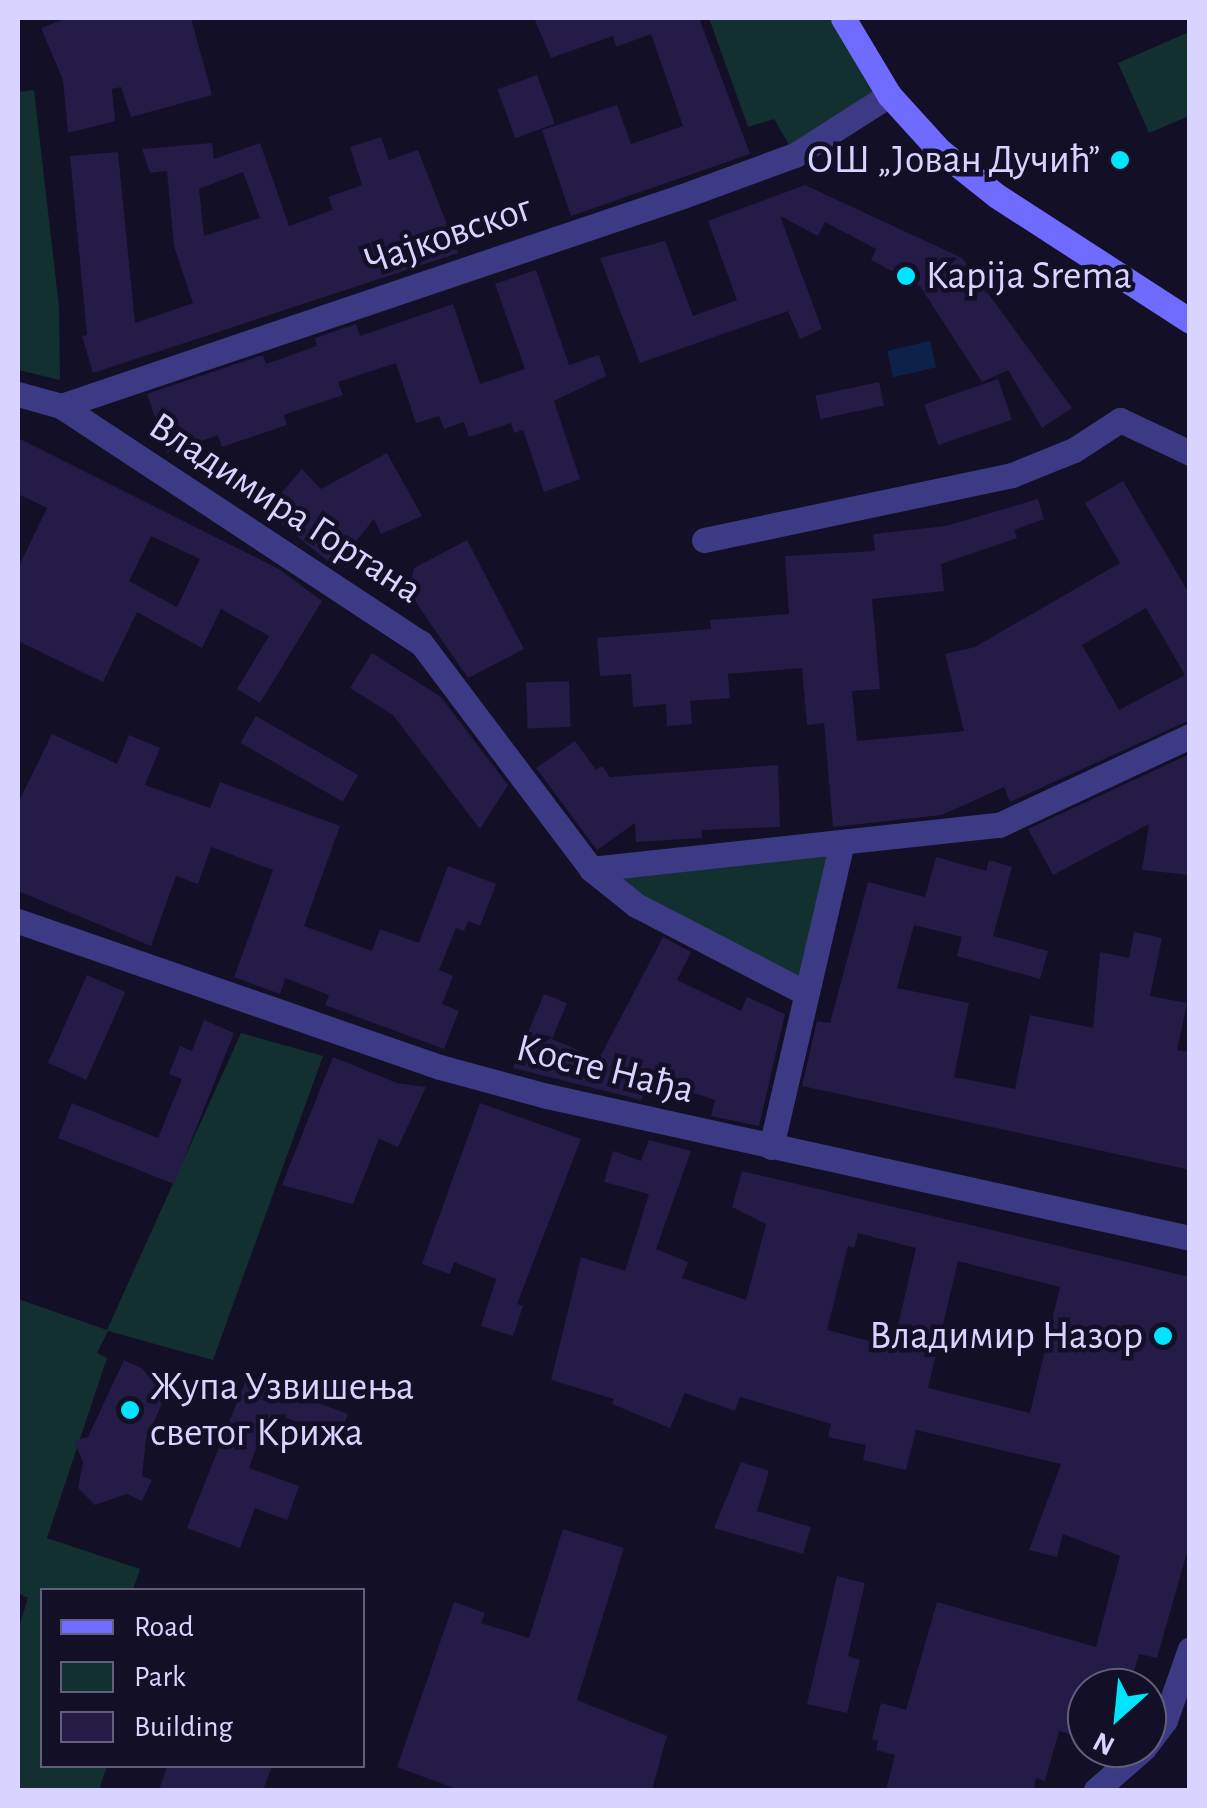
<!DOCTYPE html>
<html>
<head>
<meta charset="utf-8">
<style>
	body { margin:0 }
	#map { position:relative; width:1207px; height:1808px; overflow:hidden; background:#130f26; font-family:"Alegreya Sans",sans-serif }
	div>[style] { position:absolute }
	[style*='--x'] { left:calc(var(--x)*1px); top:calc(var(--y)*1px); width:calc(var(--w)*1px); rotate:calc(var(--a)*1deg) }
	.green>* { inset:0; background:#12302f }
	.water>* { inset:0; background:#0c2248; transform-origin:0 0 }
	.building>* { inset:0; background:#241b47; transform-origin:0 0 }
	.street>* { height:25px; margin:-12.5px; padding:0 12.5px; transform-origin:12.5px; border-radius:12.5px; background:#3d3a85 }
	.secondary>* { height:25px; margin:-12.5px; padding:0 12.5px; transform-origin:12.5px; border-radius:12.5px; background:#6f6bff }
	.dots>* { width:28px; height:28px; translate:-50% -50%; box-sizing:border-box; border:5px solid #130f26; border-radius:50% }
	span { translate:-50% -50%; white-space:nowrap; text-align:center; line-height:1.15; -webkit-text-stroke:9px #130f26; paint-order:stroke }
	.poi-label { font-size:40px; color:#d9d4ff }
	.right { translate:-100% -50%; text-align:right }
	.left { translate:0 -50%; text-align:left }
	.street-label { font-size:40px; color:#d9d4ff }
	.frame { position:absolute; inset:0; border:20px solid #d9d4ff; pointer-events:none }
	.legend { position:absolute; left:40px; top:1588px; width:325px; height:180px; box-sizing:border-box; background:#130f26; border:2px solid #625e7d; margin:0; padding:12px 18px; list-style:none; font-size:30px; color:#d9d4ff }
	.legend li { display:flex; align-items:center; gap:20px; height:50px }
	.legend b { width:50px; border:2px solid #625e7d }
	.north { position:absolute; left:1067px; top:1668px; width:100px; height:100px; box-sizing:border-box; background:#130f26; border:2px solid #625e7d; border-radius:50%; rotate:207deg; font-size:28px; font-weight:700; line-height:40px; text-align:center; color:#d9d4ff }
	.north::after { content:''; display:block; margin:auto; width:35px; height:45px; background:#00e5ff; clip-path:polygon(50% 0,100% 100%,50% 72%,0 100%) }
</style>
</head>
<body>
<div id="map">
	<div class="green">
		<i style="clip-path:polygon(709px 18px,843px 18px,889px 95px,795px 155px,774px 119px,748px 127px)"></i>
		<i style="clip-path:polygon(1189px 32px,1189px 116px,1149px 133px,1118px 63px)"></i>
		<i style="clip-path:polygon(34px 90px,59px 307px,60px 380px,18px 370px,18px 92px)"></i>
		<i style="clip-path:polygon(842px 842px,804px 992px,591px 869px)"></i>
		<i style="clip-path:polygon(241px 1033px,323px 1056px,213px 1360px,108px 1331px,97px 1353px,107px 1358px,47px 1538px,140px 1569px,133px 1590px,42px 1590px,42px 1766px,107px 1766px,99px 1790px,18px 1790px,18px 1630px,28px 1598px,18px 1593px,18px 1299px,107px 1330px)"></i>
	</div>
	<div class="water">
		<i style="left:930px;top:341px;width:27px;height:44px;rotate:77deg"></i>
	</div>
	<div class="building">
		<i style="clip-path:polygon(67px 18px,191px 18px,212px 95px,131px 117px,121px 87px,112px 89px,115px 121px,68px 133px,63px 80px,41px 28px)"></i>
		<i style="clip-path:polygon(534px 18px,699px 18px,750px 154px,571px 216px,542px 130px,617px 105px,631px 144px,683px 126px,651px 34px,616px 47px,613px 36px,551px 58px)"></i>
		<i style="left:537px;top:75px;width:52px;height:42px;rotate:70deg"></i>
		<i style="clip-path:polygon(evenodd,381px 137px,389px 160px,418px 150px,458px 253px,93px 373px,82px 336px,87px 335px,70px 156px,118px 152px,135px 323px,193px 303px,174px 246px,167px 171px,150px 173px,142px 149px,212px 143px,214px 159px,260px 143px,289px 226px,333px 210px,328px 197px,362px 185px,350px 147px,381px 137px,243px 172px,260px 218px,204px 236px,199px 189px,243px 172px)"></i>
		<i style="clip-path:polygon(805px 185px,962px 258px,1072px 408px,1042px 428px,1008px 370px,982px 382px,920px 286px,871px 260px,876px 249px,825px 222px,818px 236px,780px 216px,822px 329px,800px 339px,788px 311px,640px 363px,600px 258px,665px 241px,693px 316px,737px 300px,708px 221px)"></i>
		<i style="clip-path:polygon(536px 270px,569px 365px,599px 355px,606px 376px,554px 401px,580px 479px,544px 492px,523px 430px,514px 433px,511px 423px,469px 437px,464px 422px,444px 429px,439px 416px,416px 423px,396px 363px,338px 382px,343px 395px,284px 415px,287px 425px,222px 447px,218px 435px,167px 453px,147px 394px,263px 355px,266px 364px,317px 346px,315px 338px,356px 324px,360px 336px,453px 304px,480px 384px,525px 369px,495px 284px)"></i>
		<i style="left:998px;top:379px;width:43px;height:78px;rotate:71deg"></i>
		<i style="left:879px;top:382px;width:24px;height:65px;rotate:78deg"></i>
		<i style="clip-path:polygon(evenodd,18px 438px,279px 569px,322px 601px,260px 703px,237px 689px,269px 636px,221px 609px,202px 648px,137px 612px,103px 682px,18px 641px,18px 568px,47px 508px,18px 494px,18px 438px,151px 536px,200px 559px,177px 607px,129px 581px,151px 536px)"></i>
		<i style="clip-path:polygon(387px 453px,422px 516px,381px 534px,374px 519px,335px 567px,266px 511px,302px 469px,321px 489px)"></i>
		<i style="clip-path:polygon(evenodd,1123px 481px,1190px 595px,1190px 720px,1010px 802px,1004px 787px,942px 815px,833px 827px,824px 723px,807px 725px,802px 668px,728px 674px,730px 698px,690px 701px,692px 724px,667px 726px,666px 704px,633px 707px,631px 674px,600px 676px,597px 638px,711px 629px,710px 620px,789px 614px,785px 556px,875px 551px,873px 534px,946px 526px,1038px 499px,1044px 519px,1014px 530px,1017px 538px,941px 564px,944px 591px,872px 599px,880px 689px,852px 691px,857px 741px,964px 731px,945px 654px,975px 647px,1120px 563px,1085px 503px,1123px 481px,1146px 608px,1185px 675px,1119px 710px,1082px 645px,1146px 608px)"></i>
		<i style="clip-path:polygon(467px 540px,524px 649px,468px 678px,408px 591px,414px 568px)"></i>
		<i style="clip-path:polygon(372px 653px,441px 697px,508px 785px,480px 829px,393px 715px,350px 688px)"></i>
		<i style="left:569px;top:681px;width:46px;height:43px;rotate:88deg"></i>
		<i style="left:256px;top:716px;width:118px;height:31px;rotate:30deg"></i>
		<i style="clip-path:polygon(52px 734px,117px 764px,129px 735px,160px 748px,145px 785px,210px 808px,220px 782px,340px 826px,304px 926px,372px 951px,380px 929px,419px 943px,448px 866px,496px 884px,480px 926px,468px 921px,464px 931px,456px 928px,439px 970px,453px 976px,442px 1004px,459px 1011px,444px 1049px,325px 1005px,329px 995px,285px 978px,280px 994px,234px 977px,273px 870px,211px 847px,198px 884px,176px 876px,151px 946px,18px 891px,18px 803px)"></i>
		<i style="clip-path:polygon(575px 741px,596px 770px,602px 766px,610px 777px,778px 765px,780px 827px,702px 830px,702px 838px,636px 842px,635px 823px,597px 850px,536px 768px)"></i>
		<i style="clip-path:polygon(1190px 754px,1190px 875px,1142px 870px,1149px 824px,1053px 875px,1028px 829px)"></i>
		<i style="clip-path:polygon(936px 857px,986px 871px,989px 860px,1012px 867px,993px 936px,1048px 951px,1040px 979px,957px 956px,962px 937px,914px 925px,897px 988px,969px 1003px,954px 1077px,1015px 1089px,1030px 1015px,1093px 1028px,1100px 952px,1129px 958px,1134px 932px,1162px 938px,1150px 996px,1187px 1003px,1177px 1050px,1190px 1052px,1190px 1170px,802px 1086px,817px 1021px,830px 1023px,868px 882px,925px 897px)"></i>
		<i style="clip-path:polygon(663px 937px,691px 952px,677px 980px,741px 1011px,747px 997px,785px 1014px,759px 1126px,711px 1116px,715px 1100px,651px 1079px,641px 1100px,513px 1068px,544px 994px,567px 1003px,552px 1039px,599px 1059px)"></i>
		<i style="left:87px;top:975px;width:42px;height:96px;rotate:24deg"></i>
		<i style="clip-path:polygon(204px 1020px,234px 1033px,174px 1184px,58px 1138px,72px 1103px,158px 1138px,182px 1079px,169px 1074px,180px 1046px,192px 1051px)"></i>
		<i style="clip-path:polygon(333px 1057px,397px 1083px,426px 1087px,398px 1147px,379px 1139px,353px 1204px,282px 1185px)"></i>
		<i style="clip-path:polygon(480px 1103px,581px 1139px,517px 1304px,523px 1306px,513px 1336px,481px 1326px,496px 1279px,454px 1262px,450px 1274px,422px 1264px)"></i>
		<i style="clip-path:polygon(evenodd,649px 1140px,691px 1151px,656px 1249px,688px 1262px,682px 1278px,746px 1300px,766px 1224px,732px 1207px,742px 1171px,1190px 1277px,1190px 1542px,1157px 1658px,1139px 1654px,1129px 1688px,1087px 1688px,1087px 1739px,1059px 1731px,1045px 1781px,1036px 1778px,1034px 1790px,886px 1790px,895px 1755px,876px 1750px,878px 1741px,872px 1739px,881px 1703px,906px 1710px,937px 1602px,1096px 1647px,1120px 1556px,1063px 1534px,1057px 1557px,1029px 1550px,1061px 1464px,916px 1430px,906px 1470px,863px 1460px,866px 1445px,828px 1437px,831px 1424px,740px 1397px,735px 1411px,685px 1393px,670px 1428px,612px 1404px,614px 1399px,551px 1380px,581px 1257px,625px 1271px,649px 1194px,604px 1182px,613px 1151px,641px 1161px,649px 1140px,858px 1233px,916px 1248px,893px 1347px,827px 1330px,848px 1246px,854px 1248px,858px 1233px,649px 1140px,958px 1261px,1060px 1287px,1030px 1413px,928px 1388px,958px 1261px)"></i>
		<i style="clip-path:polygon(124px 1360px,172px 1382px,146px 1439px,142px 1476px,152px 1480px,142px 1501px,127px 1494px,95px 1505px,78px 1488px,83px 1462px,74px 1441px,88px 1437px)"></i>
		<i style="clip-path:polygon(247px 1377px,348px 1414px,339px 1438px,279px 1415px,276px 1423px,266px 1420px,249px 1468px,299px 1486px,287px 1520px,255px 1508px,240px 1548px,187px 1528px)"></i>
		<i style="clip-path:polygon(741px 1462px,769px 1471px,757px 1511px,811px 1527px,803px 1554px,714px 1528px)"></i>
		<i style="clip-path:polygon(563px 1529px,624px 1548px,577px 1700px,667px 1736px,652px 1790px,459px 1790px,397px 1767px,454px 1602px,485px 1613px,481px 1623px,529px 1638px)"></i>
		<i style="clip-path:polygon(837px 1576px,865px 1583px,848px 1656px,860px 1660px,847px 1713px,807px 1704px)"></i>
		<i style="clip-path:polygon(167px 1766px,272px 1766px,263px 1790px,159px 1790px)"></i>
	</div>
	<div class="street">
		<i style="--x:18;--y:394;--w:45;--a:15.6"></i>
		<i style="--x:61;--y:406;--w:653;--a:-18.66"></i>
		<i style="--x:680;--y:197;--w:122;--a:-20.1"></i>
		<i style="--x:795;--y:155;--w:112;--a:-32.6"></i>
		<i style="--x:61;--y:406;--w:431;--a:33.4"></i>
		<i style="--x:421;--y:643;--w:283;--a:53"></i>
		<i style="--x:591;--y:869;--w:410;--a:-6.2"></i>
		<i style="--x:999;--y:825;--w:211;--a:-25"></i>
		<i style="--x:704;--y:540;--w:315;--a:-11.9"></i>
		<i style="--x:1012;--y:475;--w:67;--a:-22"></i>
		<i style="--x:1074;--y:450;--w:55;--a:-33.1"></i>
		<i style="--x:1120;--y:420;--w:77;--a:25.2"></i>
		<i style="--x:591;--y:869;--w:58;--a:38.7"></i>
		<i style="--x:636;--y:905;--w:189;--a:27.4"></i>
		<i style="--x:18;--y:921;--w:447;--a:19.1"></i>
		<i style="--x:440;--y:1067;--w:111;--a:15.2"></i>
		<i style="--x:547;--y:1096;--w:658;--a:12.45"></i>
		<i style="--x:771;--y:1147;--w:313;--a:-76.9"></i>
		<i style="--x:1147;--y:1744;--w:30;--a:-53"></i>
		<i style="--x:1165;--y:1720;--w:75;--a:-70.6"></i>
		<i style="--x:1096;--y:1790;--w:64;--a:-41.2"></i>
	</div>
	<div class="secondary">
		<i style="--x:843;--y:18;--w:90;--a:59.1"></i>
		<i style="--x:889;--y:95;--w:74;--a:47.7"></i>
		<i style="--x:939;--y:150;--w:74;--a:38.4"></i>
		<i style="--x:997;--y:196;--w:230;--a:32.9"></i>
	</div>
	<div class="dots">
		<i style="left:1120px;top:160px;background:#00e5ff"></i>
		<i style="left:906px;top:276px;background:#00e5ff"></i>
		<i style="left:1163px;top:1336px;background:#00e5ff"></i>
		<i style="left:130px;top:1410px;background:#00e5ff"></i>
	</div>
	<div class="poi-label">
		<span class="right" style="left:1100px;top:160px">ОШ „Јован Дучић”</span>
		<span class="left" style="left:926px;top:276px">Kapija Srema</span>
		<span class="right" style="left:1143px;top:1336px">Владимир Назор</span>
		<span class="left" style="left:150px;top:1410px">Жупа Узвишења<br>светог Крижа</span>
	</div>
	<div class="street-label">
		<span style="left:448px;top:235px;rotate:-19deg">Чајковског</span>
		<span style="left:285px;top:508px;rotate:33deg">Владимира Гортана</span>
		<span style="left:605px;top:1069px;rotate:14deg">Косте Нађа</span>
	</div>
	<div class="frame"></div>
	<ul class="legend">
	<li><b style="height:12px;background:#6f6bff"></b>Road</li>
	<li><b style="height:28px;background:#12302f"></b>Park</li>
	<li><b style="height:28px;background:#241b47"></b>Building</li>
	</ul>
	<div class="north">N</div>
</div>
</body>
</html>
